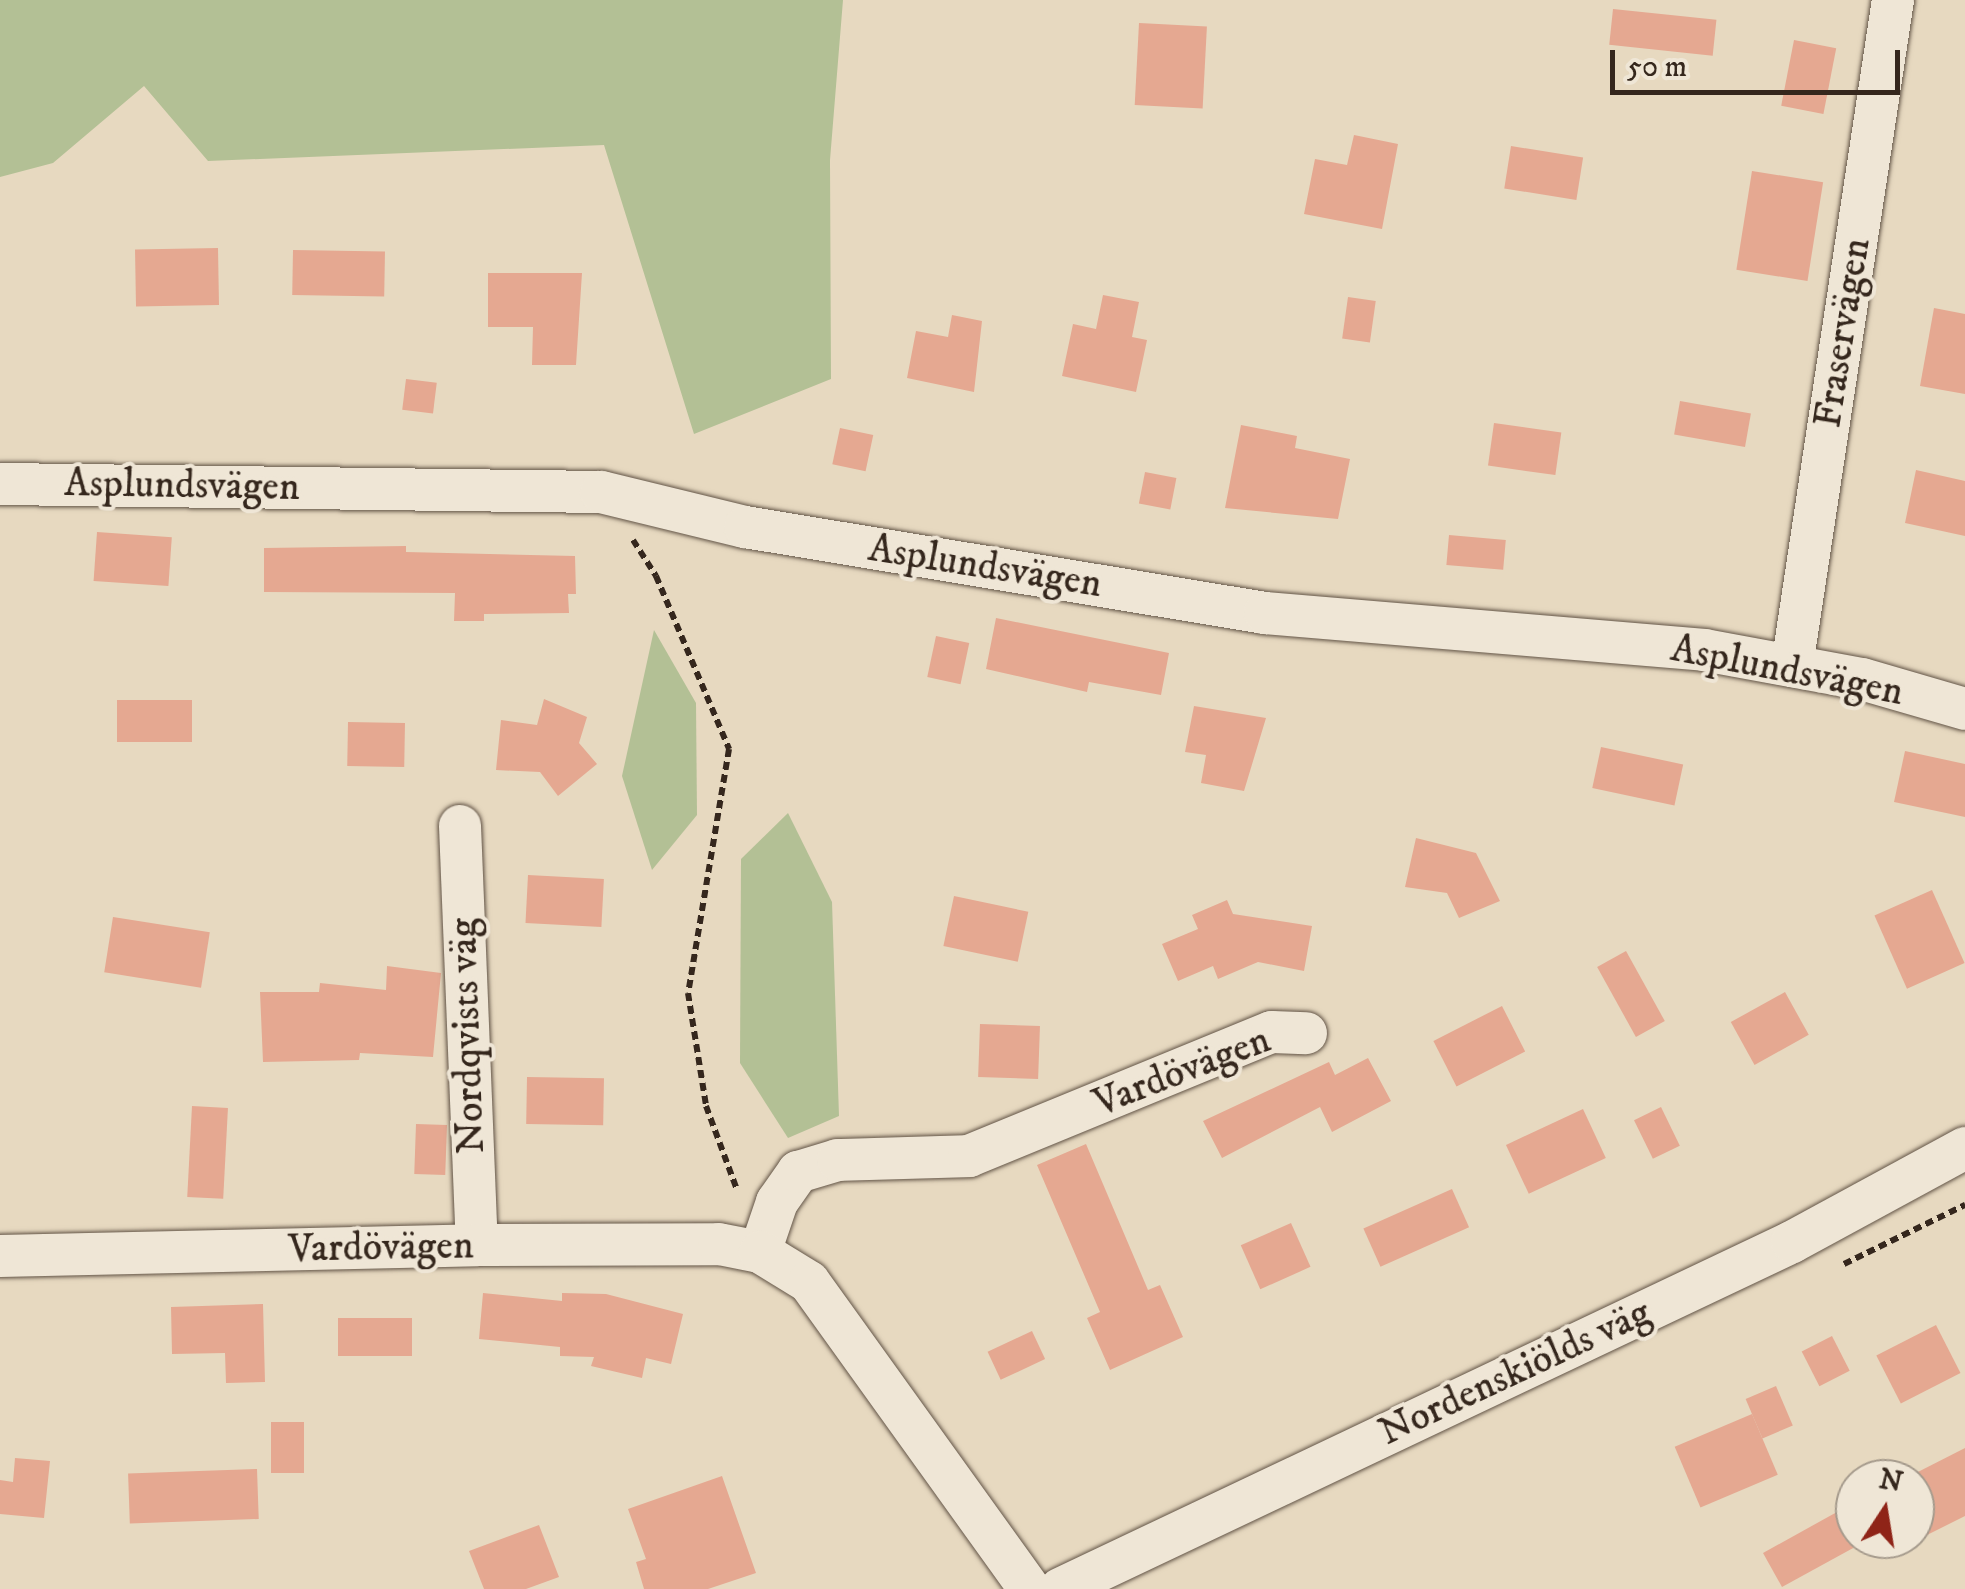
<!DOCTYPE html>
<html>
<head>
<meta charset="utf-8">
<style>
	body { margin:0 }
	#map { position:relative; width:1965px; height:1589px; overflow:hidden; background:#e7d9c0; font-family:"IM FELL DW Pica",serif }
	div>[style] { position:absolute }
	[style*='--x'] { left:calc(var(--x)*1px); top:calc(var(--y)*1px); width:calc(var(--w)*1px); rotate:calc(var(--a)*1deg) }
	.green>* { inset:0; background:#b3c095 }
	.building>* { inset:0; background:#e5a891; transform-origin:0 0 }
	.path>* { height:6px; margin-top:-3px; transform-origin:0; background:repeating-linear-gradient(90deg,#35271d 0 8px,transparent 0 13px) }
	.roads { filter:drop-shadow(0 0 2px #625446) drop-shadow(0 0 2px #625446) }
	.street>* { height:42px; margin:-21px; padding:0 21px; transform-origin:21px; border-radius:21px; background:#efe6d6 }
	span { translate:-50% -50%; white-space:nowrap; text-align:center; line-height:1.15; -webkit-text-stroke:8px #efe6d6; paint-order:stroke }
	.street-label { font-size:40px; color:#35271d }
	.north { position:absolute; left:1835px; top:1459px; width:100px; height:100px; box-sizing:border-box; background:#efe6d6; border:2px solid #a59a8c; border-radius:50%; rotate:12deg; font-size:28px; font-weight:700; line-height:40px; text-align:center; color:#35271d }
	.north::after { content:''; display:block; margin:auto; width:35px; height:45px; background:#8f2418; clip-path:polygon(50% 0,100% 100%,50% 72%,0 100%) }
	.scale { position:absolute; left:1610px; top:50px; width:290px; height:45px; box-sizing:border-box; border:5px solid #35271d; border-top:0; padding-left:12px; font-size:30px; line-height:35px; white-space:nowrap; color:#35271d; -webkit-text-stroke:8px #efe6d6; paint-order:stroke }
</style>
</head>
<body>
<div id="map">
	<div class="green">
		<i style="clip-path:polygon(0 0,843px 0,830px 160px,831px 379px,694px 434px,604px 145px,208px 161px,144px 86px,53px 163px,0 177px)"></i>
		<i style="clip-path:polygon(654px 630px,696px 703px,697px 815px,652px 870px,622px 776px)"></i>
		<i style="clip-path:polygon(788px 813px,832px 902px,839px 1116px,788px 1138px,740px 1063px,741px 859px)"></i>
	</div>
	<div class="building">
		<i style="left:1613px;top:9px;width:104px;height:36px;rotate:6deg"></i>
		<i style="left:1139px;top:23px;width:68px;height:82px;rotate:3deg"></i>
		<i style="left:1794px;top:40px;width:43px;height:67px;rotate:11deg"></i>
		<i style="clip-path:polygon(1354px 135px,1398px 144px,1382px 229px,1304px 214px,1315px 159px,1347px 165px)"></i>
		<i style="left:1511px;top:146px;width:73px;height:43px;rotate:9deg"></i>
		<i style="left:1752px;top:171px;width:72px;height:100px;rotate:9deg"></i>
		<i style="left:218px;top:248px;width:57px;height:83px;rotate:89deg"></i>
		<i style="left:293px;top:250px;width:92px;height:45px;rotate:1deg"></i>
		<i style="clip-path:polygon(488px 273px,582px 273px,576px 365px,532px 365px,533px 327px,488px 327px)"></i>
		<i style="clip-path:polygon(1103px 295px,1139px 302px,1132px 337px,1147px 340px,1136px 392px,1062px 376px,1073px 324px,1096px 329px)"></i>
		<i style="left:1348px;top:297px;width:28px;height:42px;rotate:8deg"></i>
		<i style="clip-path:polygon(1934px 308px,1965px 314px,1965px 394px,1920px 386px)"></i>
		<i style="clip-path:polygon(952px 315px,982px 321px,974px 392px,907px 378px,916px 331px,948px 337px)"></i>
		<i style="left:406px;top:379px;width:31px;height:31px;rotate:7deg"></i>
		<i style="left:1680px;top:401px;width:72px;height:34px;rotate:10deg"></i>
		<i style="left:1494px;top:423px;width:68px;height:43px;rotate:8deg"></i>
		<i style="clip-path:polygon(1241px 425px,1297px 436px,1295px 448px,1350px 459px,1338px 519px,1225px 508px)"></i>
		<i style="left:840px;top:428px;width:34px;height:37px;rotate:12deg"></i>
		<i style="clip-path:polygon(1916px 470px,1965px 481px,1965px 536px,1905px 523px)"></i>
		<i style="left:1145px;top:472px;width:32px;height:32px;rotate:11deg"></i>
		<i style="left:97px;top:532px;width:75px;height:49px;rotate:4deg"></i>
		<i style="left:1449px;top:535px;width:57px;height:30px;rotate:5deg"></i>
		<i style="clip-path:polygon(406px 546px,406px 552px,575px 556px,576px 594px,568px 594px,569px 613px,484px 614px,484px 621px,454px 621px,455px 593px,264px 592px,264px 548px)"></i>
		<i style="clip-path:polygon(996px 618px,1169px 653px,1161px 695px,1089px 682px,1087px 692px,986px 669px)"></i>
		<i style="left:936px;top:636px;width:34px;height:42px;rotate:12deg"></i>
		<i style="clip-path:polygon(544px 699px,587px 717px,579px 743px,597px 764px,558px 796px,540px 772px,496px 770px,501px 720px,537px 725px)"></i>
		<i style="left:117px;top:700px;width:75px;height:42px"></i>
		<i style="clip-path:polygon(1194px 706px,1266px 718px,1244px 791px,1201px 783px,1206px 755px,1185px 752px)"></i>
		<i style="left:348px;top:722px;width:57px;height:44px;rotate:1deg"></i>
		<i style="left:1601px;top:747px;width:84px;height:42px;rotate:12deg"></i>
		<i style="clip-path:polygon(1905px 751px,1965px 764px,1965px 817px,1894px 802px)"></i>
		<i style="clip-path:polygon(1416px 838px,1476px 853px,1500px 901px,1459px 918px,1447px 893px,1405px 887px)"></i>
		<i style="left:528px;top:875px;width:76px;height:48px;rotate:3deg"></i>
		<i style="left:1932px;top:890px;width:80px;height:63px;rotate:66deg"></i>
		<i style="left:954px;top:896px;width:76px;height:51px;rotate:12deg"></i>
		<i style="clip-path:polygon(1227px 900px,1233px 914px,1312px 926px,1304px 971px,1258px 962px,1218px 979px,1213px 966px,1178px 981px,1162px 944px,1198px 929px,1192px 915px)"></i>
		<i style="left:113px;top:917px;width:98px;height:56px;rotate:9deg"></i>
		<i style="left:1626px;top:951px;width:80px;height:33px;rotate:61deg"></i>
		<i style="clip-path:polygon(387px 966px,441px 973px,433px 1057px,360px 1053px,359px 1060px,263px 1062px,260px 992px,319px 992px,320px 983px,386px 990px)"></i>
		<i style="left:1785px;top:992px;width:49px;height:62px;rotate:61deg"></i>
		<i style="left:1502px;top:1006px;width:51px;height:77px;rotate:63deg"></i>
		<i style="left:980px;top:1024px;width:60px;height:53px;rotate:2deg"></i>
		<i style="clip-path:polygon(1368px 1058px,1391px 1101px,1332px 1132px,1320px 1107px,1222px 1158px,1203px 1121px,1329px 1062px,1335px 1075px)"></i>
		<i style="left:527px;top:1077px;width:77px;height:47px;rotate:1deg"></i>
		<i style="left:192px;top:1106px;width:36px;height:91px;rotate:3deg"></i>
		<i style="left:1661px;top:1107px;width:43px;height:30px;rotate:64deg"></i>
		<i style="left:1583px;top:1109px;width:54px;height:85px;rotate:65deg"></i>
		<i style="left:416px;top:1124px;width:31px;height:50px;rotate:2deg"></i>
		<i style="clip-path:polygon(1086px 1144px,1148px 1290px,1160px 1285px,1183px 1337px,1110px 1370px,1087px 1318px,1100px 1312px,1037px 1165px)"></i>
		<i style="left:1452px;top:1189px;width:42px;height:97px;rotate:66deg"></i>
		<i style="left:1291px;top:1223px;width:48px;height:55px;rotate:66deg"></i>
		<i style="clip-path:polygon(483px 1293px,562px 1301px,562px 1293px,606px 1294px,683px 1314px,671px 1364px,646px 1358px,642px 1378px,591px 1366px,594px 1357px,560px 1356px,560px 1347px,479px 1339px)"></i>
		<i style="clip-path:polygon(263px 1304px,265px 1382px,226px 1383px,225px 1353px,172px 1354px,171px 1307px)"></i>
		<i style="left:338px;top:1318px;width:74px;height:38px"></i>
		<i style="left:1936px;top:1325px;width:54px;height:67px;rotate:63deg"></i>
		<i style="left:1032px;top:1331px;width:31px;height:49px;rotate:65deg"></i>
		<i style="left:1832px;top:1336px;width:39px;height:34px;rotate:63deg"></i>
		<i style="left:1776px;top:1386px;width:43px;height:33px;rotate:67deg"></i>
		<i style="left:1752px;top:1414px;width:66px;height:84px;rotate:67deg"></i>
		<i style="left:271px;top:1422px;width:33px;height:51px"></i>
		<i style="clip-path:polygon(1965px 1448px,1965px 1516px,1915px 1541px,1910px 1476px)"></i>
		<i style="clip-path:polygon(15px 1458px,50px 1461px,44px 1518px,0 1514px,0 1480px,13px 1482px)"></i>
		<i style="left:257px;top:1469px;width:50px;height:129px;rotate:88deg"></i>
		<i style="clip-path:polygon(722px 1476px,756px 1573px,708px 1589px,644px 1589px,636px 1562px,646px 1559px,628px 1509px)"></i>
		<i style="clip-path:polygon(1855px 1502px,1855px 1547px,1782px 1587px,1763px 1553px)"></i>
		<i style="clip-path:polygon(539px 1525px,559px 1577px,526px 1589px,484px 1589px,469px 1551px)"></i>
	</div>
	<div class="path">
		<i style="--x:633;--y:540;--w:43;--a:57.4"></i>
		<i style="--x:656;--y:576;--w:188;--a:67.1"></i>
		<i style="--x:729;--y:749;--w:247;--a:99.5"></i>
		<i style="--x:688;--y:993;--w:114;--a:80.9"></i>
		<i style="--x:706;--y:1106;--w:90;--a:69.7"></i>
		<i style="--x:1844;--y:1264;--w:135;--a:-26"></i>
	</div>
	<div class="roads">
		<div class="street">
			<i style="--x:0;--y:484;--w:601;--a:0.76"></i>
			<i style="--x:601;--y:492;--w:148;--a:13.7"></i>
			<i style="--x:745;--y:527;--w:527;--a:9.39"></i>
			<i style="--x:1265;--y:613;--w:441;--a:4.8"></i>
			<i style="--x:1704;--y:650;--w:161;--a:10.4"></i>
			<i style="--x:1862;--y:679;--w:107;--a:16.2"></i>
			<i style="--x:1792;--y:666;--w:674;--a:-81.38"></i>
			<i style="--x:460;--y:826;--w:419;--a:87.7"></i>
			<i style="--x:760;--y:1252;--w:53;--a:-71.2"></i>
			<i style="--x:777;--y:1202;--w:37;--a:-55"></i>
			<i style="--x:798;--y:1172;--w:42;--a:-16.7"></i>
			<i style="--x:838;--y:1160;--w:131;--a:-1.7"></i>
			<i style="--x:969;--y:1156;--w:327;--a:-22.3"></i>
			<i style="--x:1272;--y:1032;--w:34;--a:2"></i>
			<i style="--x:0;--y:1256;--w:477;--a:-1.3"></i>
			<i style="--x:477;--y:1245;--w:242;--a:-0.2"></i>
			<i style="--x:719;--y:1244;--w:42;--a:11"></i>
			<i style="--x:760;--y:1252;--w:57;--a:31.5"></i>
			<i style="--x:809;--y:1282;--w:378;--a:54.3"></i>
			<i style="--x:1060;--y:1589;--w:810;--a:-25.36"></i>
			<i style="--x:1792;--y:1242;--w:197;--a:-28.5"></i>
		</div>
	</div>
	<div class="street-label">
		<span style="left:1843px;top:333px;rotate:-81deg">Fraservägen</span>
		<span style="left:182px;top:486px;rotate:1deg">Asplundsvägen</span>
		<span style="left:985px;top:567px;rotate:9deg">Asplundsvägen</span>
		<span style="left:1787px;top:671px;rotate:11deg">Asplundsvägen</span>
		<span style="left:468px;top:1036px;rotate:-92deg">Nordqvists väg</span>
		<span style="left:1182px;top:1072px;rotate:-21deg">Vardövägen</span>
		<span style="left:381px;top:1248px;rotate:-1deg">Vardövägen</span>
		<span style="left:1515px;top:1373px;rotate:-25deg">Nordenskiölds väg</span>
	</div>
	<div class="north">N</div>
	<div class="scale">50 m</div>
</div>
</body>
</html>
